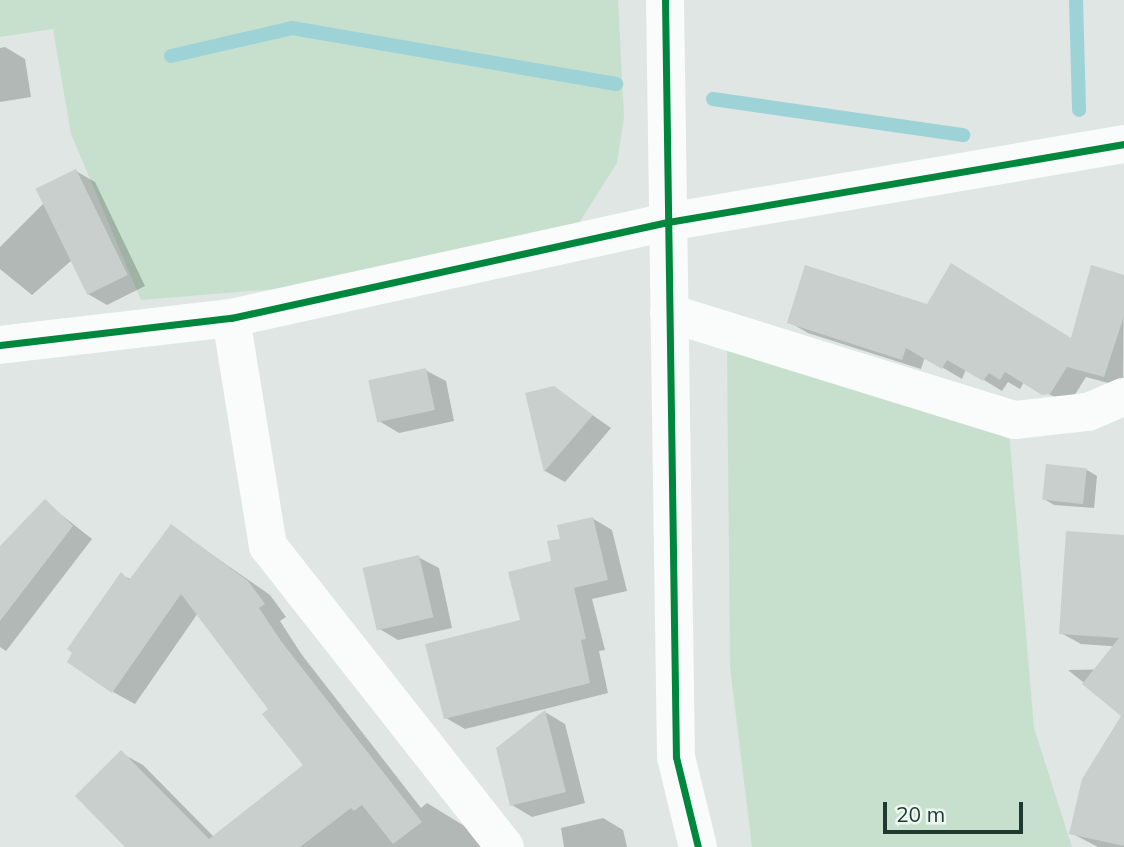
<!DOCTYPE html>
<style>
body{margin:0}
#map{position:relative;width:1124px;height:847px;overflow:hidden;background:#dfe6e3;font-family:Mulish,sans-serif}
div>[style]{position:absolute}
.green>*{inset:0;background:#c7e0ce}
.shadow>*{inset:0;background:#0003}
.stream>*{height:14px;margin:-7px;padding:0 7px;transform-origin:7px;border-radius:7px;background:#9dd3d7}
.building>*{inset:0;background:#c8cfcc;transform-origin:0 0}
.minor>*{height:38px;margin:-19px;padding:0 19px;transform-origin:19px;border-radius:19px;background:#fafbfb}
.cycleway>*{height:7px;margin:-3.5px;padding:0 3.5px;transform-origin:3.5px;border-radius:3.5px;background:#00873e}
span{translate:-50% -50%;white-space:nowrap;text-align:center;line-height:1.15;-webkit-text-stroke:7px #edf6f1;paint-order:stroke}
.scale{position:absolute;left:883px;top:802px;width:140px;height:32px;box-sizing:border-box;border:4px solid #1e3930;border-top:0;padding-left:9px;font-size:21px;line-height:24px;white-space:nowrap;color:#1e3930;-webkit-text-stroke:5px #edf6f1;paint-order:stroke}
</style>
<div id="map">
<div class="green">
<i style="clip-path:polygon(0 0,618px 0,624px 117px,617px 163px,579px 223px,288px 288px,141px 300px,71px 134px,53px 29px,0 37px)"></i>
<i style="clip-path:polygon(727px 348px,1009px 431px,1034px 728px,1072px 847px,752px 847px,730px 667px)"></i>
</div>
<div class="shadow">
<i style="clip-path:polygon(5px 47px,25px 59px,31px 97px,0 102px,0 48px)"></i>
<i style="clip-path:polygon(76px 171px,95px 182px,145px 286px,107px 305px,88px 294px,72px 260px,32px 295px,0 269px,0 247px)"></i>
<i style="clip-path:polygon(1124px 277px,1123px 387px,1086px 377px,1069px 404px,1024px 382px,1020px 389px,1008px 382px,1002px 391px,966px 369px,962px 379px,925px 357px,921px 369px,808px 333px,789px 322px,928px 306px,1078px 344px)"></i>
<i style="clip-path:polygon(425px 370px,446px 381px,454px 421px,399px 433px,379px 421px)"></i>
<i style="clip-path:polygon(554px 388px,611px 428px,565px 482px,545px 471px,527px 395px)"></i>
<i style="clip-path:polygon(1047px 466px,1087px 470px,1097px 476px,1094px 508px,1054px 505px,1044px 499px)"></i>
<i style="clip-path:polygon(45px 502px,92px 539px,6px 651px,0 647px,0 549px)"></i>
<i style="clip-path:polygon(592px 518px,612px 530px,627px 591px,592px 599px,605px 650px,599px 651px,608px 693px,465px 729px,446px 718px,523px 621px,562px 540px)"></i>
<i style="clip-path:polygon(171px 526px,270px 595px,286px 617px,280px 621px,302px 655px,421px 808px,427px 803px,466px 827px,482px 847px,128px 847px,121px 753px,143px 765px,214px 837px,305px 765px,270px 710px,198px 613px,135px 704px,113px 692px,122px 575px,132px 580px)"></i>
<i style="clip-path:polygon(1124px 537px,1124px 647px,1081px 644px,1061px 633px)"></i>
<i style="clip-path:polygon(418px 557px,439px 568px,452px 628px,398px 640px,378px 628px)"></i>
<i style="clip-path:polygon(1124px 669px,1124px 847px,1098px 847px,1071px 833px,1124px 715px,1068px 670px)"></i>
<i style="clip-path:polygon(545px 712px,565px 724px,585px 803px,532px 817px,512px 805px)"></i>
<i style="clip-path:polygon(603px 818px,623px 830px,627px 847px,564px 847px,561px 828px)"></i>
</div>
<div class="stream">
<i style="left:1076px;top:0;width:110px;rotate:88.4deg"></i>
<i style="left:171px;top:56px;width:124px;rotate:-13deg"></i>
<i style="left:292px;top:28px;width:329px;rotate:9.8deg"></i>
<i style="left:713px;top:99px;width:253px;rotate:8.2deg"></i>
</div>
<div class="building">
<i style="left:76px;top:169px;width:118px;height:45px;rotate:64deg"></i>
<i style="clip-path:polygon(951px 263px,1071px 338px,1091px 265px,1124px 275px,1124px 316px,1104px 377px,1067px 367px,1050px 394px,1042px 395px,1005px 372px,1000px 380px,989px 373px,983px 381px,947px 360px,942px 369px,906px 348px,902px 360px,787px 323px,805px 265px,927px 304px)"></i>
<i style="left:426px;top:368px;width:43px;height:59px;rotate:78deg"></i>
<i style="clip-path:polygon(554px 386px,593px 415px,544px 472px,525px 393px)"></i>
<i style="left:1046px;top:464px;width:41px;height:36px;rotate:6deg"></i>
<i style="clip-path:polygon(45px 499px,73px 526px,0 621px,0 546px)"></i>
<i style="clip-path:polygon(593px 517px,608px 580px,574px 588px,586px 639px,581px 640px,590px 683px,444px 719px,425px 644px,520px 620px,508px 572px,551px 561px,547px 541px,560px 539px,557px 525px)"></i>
<i style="clip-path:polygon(171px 524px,248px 581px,265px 604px,259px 608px,281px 641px,422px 822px,393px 844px,362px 805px,354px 811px,351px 808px,300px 847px,125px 847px,75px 796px,121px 750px,209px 839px,303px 765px,262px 714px,268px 709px,181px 594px,112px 693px,67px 662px,72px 653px,67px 649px,121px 572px,129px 580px)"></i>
<i style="clip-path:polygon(1066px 531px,1124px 535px,1124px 846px,1069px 834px,1082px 779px,1121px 716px,1082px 684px,1119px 638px,1059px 634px)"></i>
<i style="left:419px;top:555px;width:64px;height:58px;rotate:77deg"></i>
<i style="clip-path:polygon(545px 710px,566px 792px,510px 806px,496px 748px)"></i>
</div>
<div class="minor">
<i style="left:665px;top:0;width:757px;rotate:89.17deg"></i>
<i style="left:676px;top:757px;width:93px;rotate:76.3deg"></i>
<i style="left:669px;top:313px;width:362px;rotate:17.2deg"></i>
<i style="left:1015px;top:420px;width:73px;rotate:-6.3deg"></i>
<i style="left:1088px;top:412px;width:39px;rotate:-23deg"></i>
<i style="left:231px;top:318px;width:231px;rotate:80.8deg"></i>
<i style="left:268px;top:546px;width:383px;rotate:51.8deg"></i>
<i style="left:0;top:345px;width:233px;rotate:-6.7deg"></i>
<i style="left:231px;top:318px;width:447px;rotate:-12.4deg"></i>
<i style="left:668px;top:222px;width:463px;rotate:-9.7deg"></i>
</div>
<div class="cycleway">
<i style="left:665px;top:0;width:757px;rotate:89.17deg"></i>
<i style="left:676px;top:757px;width:93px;rotate:76.3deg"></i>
<i style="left:0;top:345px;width:233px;rotate:-6.7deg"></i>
<i style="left:231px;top:318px;width:447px;rotate:-12.4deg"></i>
<i style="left:668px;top:222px;width:463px;rotate:-9.7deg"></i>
</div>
<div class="scale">20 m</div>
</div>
